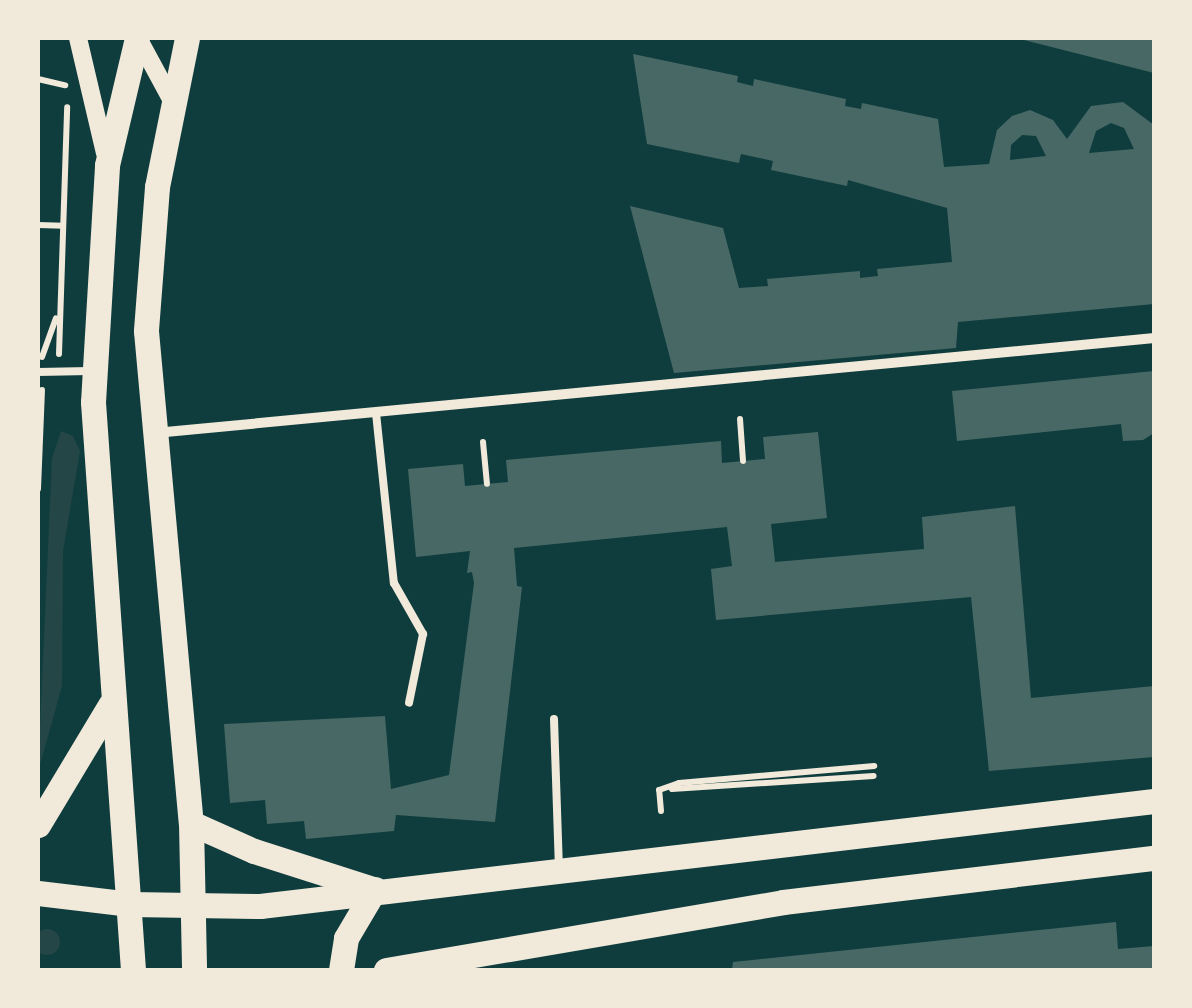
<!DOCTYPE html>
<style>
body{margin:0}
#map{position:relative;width:1192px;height:1008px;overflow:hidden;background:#0f3d3e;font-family:"Open Sans",sans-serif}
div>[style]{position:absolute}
.green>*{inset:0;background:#244646}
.round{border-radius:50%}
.building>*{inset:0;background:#486865}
.path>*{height:6px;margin:-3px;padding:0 3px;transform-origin:3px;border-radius:3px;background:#f1e9da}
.service>*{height:8px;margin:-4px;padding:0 4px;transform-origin:4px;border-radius:4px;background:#f1e9da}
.minor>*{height:10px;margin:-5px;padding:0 5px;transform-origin:5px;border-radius:5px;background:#f1e9da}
.tertiary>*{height:18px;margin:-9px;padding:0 9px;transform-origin:9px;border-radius:9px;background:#f1e9da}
.primary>*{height:25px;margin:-12.5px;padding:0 12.5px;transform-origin:12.5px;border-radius:12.5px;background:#f1e9da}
span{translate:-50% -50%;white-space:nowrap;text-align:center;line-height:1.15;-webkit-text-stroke:8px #f1e9da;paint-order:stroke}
.frame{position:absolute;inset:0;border:40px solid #f1e9da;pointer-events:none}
</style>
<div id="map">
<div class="green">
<i style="clip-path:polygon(61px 431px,73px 436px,80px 451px,63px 551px,62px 686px,38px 772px,52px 458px)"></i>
<i class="round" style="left:34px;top:929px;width:26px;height:26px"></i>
</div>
<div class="building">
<i style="clip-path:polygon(1020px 38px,1154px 38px,1154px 73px,1020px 39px)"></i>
<i style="clip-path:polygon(evenodd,633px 54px,738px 76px,737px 82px,753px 86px,754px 79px,846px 99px,845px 106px,861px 109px,862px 103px,938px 119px,944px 167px,989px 164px,997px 130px,1012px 116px,1030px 110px,1053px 120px,1067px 139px,1091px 106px,1123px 102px,1154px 125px,1154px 304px,958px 322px,956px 348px,674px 373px,630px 206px,723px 228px,739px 288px,768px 286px,767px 279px,860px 271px,860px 278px,878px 276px,877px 269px,952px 262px,947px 208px,848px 180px,847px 186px,771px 170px,773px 161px,741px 154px,739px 163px,647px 144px,633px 54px,1111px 123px,1124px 128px,1134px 149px,1089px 153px,1096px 131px,1111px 123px,633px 54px,1022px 135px,1036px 136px,1046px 156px,1010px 160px,1011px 145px,1022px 135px)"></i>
<i style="clip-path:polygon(1154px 371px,1154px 433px,1143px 440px,1123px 441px,1121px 424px,957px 441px,952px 391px)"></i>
<i style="clip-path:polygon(818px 432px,827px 518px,771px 524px,775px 562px,924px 549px,922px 517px,1015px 506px,1031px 698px,1154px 686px,1154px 757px,989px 771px,971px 597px,716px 620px,711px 569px,732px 566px,727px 527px,514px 548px,517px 586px,522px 587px,495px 822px,396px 815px,394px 831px,306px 839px,304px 821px,267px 824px,265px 800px,230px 803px,224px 724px,385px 716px,391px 789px,449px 775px,474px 583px,472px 572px,467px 573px,470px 551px,416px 557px,408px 469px,463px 464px,465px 486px,508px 482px,506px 460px,721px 441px,722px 463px,765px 459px,763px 437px)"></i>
<i style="clip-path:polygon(1116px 922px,1118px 949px,1154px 946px,1154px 970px,732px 970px,733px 962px)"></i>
</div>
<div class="path">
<i style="left:38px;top:79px;width:28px;rotate:13deg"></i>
<i style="left:38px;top:225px;width:25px;rotate:2deg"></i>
<i style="left:59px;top:354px;width:247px;rotate:-88.1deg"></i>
<i style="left:42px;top:357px;width:41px;rotate:-70.3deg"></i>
<i style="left:740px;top:419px;width:42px;rotate:85.9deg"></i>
<i style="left:483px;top:442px;width:42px;rotate:84.6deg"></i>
<i style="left:38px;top:489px;width:99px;rotate:-87.7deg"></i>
<i style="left:672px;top:789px;width:202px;rotate:-3.7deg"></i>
<i style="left:661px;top:811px;width:21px;rotate:-95deg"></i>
<i style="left:659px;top:790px;width:21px;rotate:-19deg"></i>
<i style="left:679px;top:783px;width:196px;rotate:-5deg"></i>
</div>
<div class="service">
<i style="left:38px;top:372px;width:51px;rotate:-1.1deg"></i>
<i style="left:376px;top:413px;width:171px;rotate:84deg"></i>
<i style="left:394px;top:583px;width:59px;rotate:60.4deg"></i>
<i style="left:423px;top:634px;width:70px;rotate:101.5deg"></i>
<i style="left:554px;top:719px;width:149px;rotate:88.1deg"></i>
</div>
<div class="minor">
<i style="left:155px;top:433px;width:1004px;rotate:-5.43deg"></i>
</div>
<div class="tertiary">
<i style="left:78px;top:38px;width:118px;rotate:76.8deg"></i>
<i style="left:138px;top:38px;width:72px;rotate:61.6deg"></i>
</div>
<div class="primary">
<i style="left:187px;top:38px;width:152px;rotate:101.4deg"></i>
<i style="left:157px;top:187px;width:144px;rotate:94.4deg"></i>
<i style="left:146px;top:331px;width:494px;rotate:84.8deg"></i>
<i style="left:191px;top:823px;width:147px;rotate:88.8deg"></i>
<i style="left:191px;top:823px;width:69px;rotate:24deg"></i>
<i style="left:254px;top:851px;width:122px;rotate:17.7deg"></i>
<i style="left:38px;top:825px;width:140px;rotate:-59deg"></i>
<i style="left:38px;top:893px;width:93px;rotate:6.8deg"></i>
<i style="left:130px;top:904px;width:130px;rotate:0.9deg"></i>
<i style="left:260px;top:906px;width:900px;rotate:-6.7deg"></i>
<i style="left:133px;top:970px;width:569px;rotate:-94.03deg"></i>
<i style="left:93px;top:402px;width:237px;rotate:-86.6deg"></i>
<i style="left:107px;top:165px;width:130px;rotate:-76.7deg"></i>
<i style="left:341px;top:970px;width:32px;rotate:-81deg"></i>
<i style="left:346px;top:938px;width:57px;rotate:-59.4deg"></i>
<i style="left:386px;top:970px;width:403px;rotate:-9.7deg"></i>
<i style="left:783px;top:902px;width:374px;rotate:-6.8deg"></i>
</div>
<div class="frame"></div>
</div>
